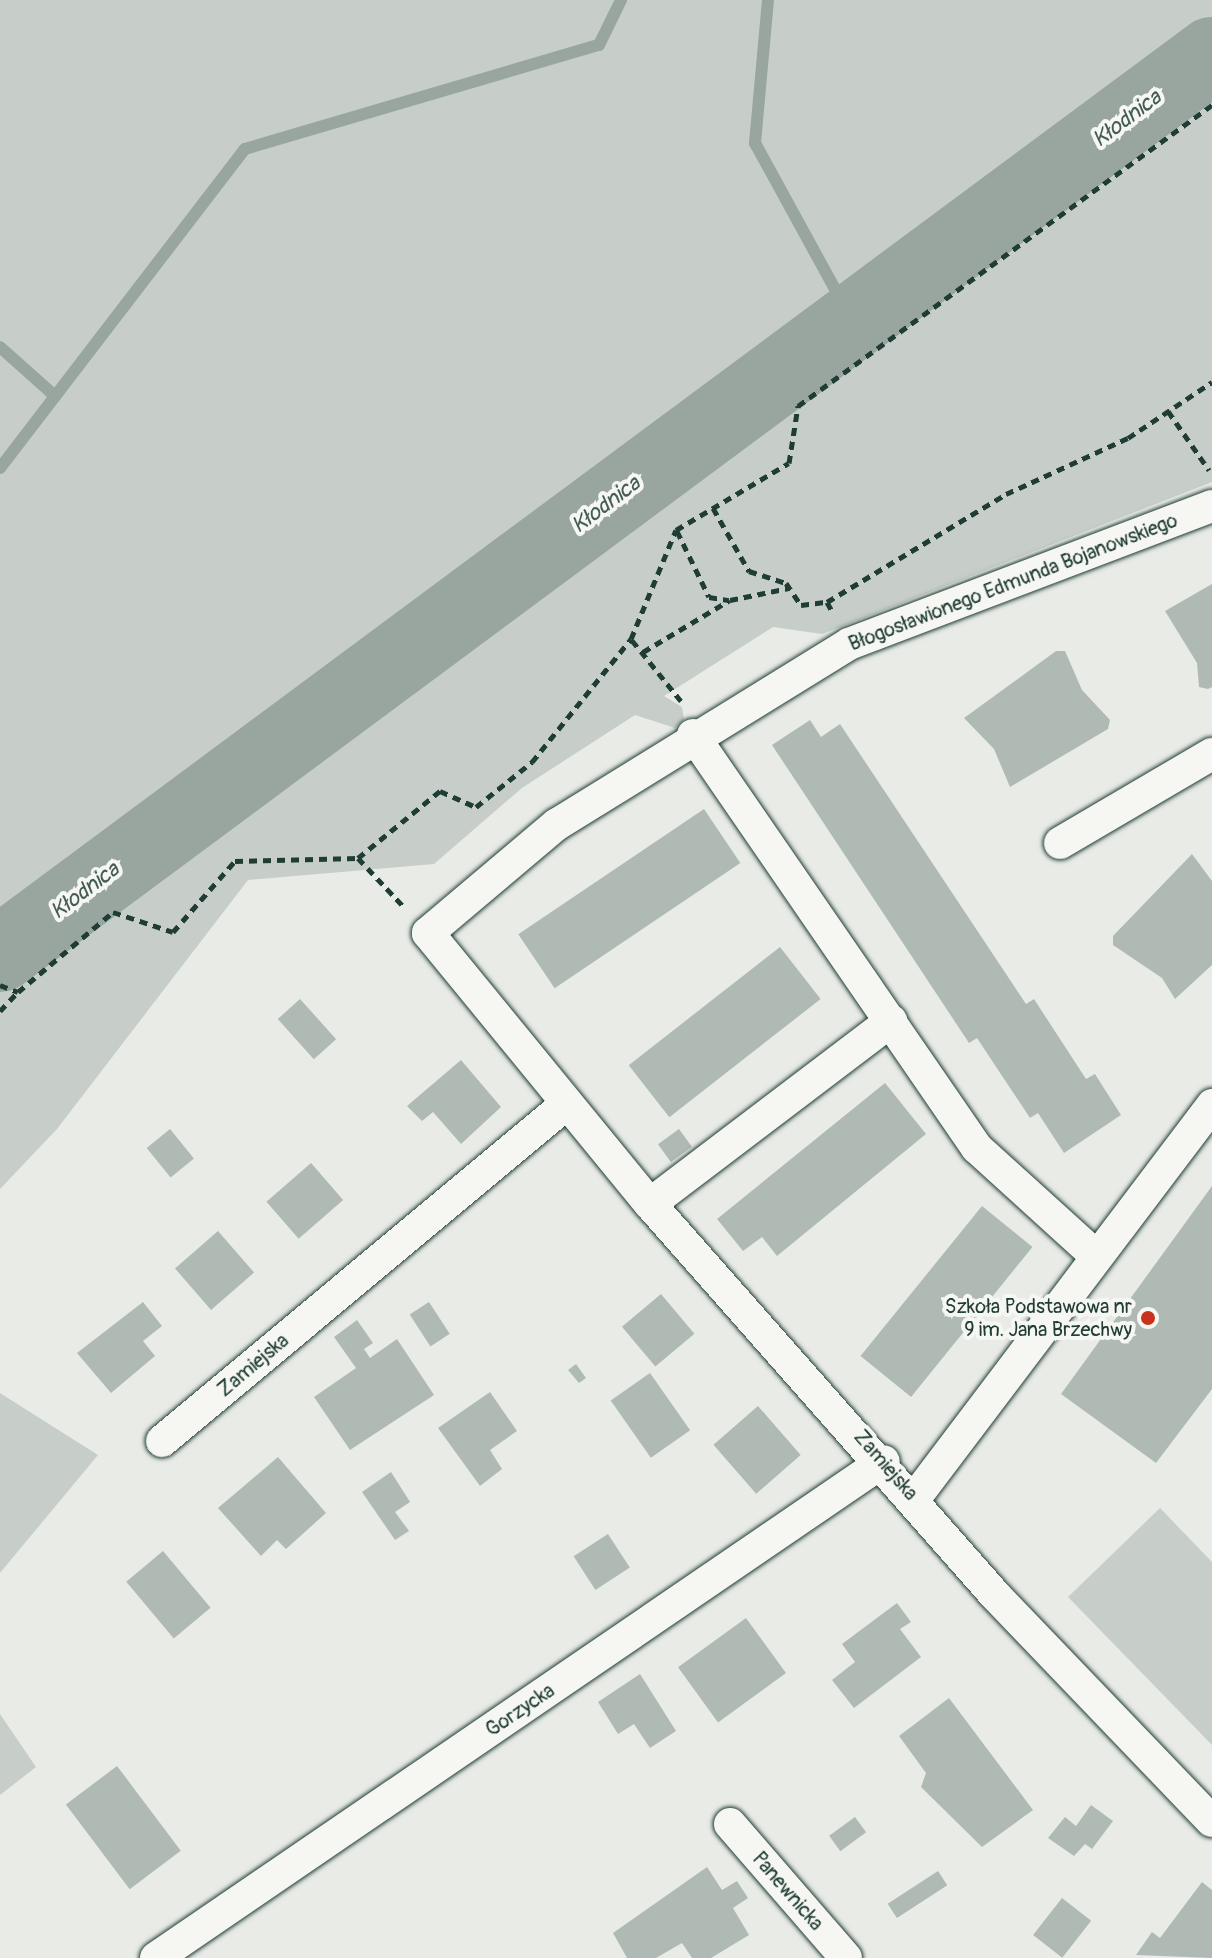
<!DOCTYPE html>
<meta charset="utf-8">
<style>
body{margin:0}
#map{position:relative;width:1212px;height:1958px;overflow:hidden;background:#e9ebe7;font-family:Pangolin,sans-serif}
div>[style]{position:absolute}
.green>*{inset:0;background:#c7cec9}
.stream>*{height:12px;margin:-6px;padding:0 6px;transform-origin:6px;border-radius:6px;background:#99a6a0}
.river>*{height:76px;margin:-38px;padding:0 38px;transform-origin:38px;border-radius:38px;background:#99a6a0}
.building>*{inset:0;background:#b0bab5;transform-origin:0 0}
.path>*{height:5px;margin-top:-2.5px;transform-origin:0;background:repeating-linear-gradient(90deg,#1f3d34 0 8px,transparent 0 14px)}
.roads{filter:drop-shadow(0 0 2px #1f3d34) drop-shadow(0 0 2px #1f3d34)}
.street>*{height:32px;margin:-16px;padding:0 16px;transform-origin:16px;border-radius:16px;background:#f6f6f2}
.dots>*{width:22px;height:22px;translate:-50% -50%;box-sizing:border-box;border:4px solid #f6f6f2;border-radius:50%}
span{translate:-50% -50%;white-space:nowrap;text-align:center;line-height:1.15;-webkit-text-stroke:8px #f6f6f2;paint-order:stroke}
.street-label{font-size:20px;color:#1f3d34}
.poi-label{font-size:20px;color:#1f3d34}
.right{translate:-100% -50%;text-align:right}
.water-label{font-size:22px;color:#445c54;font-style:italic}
</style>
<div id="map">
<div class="green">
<i style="clip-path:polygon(0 0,1212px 0,1212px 37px,0 939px)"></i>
<i style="clip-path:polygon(1212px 63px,1212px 482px,822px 634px,773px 627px,664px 696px,682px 707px,684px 719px,675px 728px,635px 715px,522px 788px,434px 864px,248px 880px,57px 1129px,0 1189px,0 963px)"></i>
<i style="clip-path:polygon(0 1393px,98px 1455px,0 1573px)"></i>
<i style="clip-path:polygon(1160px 1508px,1212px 1562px,1212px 1745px,1068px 1597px)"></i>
<i style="clip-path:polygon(0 1714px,36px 1767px,0 1795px)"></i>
</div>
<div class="stream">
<i style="left:768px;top:0;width:144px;rotate:95.2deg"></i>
<i style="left:755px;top:143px;width:200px;rotate:61.3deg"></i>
<i style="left:0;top:347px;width:74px;rotate:41.7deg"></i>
<i style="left:0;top:468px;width:402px;rotate:-52.5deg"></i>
<i style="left:245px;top:149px;width:369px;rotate:-16.4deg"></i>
<i style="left:599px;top:45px;width:50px;rotate:-63.9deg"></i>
<i style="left:558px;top:536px;width:20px;rotate:57deg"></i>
</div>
<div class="river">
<i style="left:0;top:954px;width:1509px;rotate:-36.57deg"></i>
</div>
<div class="building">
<i style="clip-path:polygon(1212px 584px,1212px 687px,1208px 689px,1199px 687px,1197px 663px,1165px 611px)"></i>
<i style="clip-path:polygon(1056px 651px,1065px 651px,1082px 690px,1110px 720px,1108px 729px,1010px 787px,994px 749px,964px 718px)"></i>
<i style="clip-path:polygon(810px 720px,821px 737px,840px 724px,1026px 1004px,1034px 999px,1086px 1079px,1095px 1074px,1121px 1115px,1064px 1153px,1038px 1113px,1030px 1118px,977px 1038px,969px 1043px,772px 745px)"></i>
<i style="left:704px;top:809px;width:65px;height:224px;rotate:56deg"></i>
<i style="clip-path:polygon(1192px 854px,1212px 881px,1212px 965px,1175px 999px,1162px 978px,1113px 945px,1113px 936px)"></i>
<i style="left:780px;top:947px;width:66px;height:192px;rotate:52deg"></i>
<i style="left:300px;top:999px;width:54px;height:30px;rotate:48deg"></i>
<i style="clip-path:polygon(461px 1060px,501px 1107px,461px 1144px,433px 1112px,422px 1121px,407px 1106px)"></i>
<i style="clip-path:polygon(885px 1083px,926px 1134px,777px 1256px,762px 1237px,743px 1251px,717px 1219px)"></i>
<i style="left:170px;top:1129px;width:38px;height:30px;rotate:51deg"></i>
<i style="left:679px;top:1129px;width:22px;height:26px;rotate:54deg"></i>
<i style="left:311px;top:1163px;width:49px;height:59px;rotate:49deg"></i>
<i style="clip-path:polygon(1212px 1186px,1212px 1389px,1156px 1463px,1061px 1394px)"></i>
<i style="left:982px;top:1206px;width:65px;height:193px;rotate:39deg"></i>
<i style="left:218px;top:1231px;width:55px;height:57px;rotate:49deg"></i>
<i style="left:661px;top:1294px;width:52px;height:51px;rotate:50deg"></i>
<i style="clip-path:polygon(143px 1302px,162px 1326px,143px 1341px,155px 1356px,111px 1393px,77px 1353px)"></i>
<i style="left:429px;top:1302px;width:38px;height:23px;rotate:57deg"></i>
<i style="clip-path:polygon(357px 1320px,373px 1343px,364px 1349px,370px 1358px,397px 1339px,434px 1395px,350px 1450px,314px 1397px,356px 1368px,334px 1337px)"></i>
<i style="clip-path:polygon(576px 1364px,586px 1378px,579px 1383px,568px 1370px)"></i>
<i style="left:650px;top:1373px;width:70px;height:48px;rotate:55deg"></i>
<i style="clip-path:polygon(490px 1392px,517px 1431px,490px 1450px,502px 1469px,480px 1486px,438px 1428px)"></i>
<i style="left:758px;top:1406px;width:65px;height:59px;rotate:49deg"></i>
<i style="clip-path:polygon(278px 1457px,326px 1513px,286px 1549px,277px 1540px,261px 1556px,218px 1508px)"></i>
<i style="clip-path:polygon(391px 1472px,410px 1502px,395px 1512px,409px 1531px,395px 1540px,362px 1492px)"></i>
<i style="left:608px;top:1534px;width:40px;height:41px;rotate:57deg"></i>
<i style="left:163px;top:1551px;width:74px;height:48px;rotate:50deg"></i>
<i style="clip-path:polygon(897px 1603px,911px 1622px,900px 1629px,921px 1657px,854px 1708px,832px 1680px,855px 1662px,842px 1644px)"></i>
<i style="left:746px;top:1618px;width:68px;height:84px;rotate:54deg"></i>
<i style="clip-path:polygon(640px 1674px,676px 1731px,650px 1748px,634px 1724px,618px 1734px,598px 1702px)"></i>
<i style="clip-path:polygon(949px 1698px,1033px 1810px,982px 1847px,921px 1787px,926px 1773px,899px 1736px)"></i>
<i style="left:117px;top:1766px;width:106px;height:64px;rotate:53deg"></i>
<i style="clip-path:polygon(1091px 1805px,1113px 1821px,1092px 1849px,1085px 1844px,1074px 1856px,1048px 1838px,1065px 1817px,1076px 1826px)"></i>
<i style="left:855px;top:1817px;width:19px;height:32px;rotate:54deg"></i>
<i style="clip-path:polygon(707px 1867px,722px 1890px,737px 1881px,748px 1898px,733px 1908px,749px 1935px,711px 1958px,692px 1958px,682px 1943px,656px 1958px,627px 1958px,613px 1933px)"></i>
<i style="left:938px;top:1871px;width:17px;height:60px;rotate:57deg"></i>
<i style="clip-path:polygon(1202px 1882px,1212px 1890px,1212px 1958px,1136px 1955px,1152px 1932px,1160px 1938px)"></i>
<i style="left:1062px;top:1898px;width:37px;height:47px;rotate:38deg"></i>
</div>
<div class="path">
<i style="left:1168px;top:411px;width:72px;rotate:55.2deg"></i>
<i style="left:713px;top:508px;width:73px;rotate:60.3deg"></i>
<i style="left:749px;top:571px;width:39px;rotate:18deg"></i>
<i style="left:786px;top:583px;width:27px;rotate:56deg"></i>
<i style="left:801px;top:605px;width:26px;rotate:-7deg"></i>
<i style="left:827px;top:602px;width:10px;rotate:61deg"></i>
<i style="left:677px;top:531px;width:73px;rotate:64.1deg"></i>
<i style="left:709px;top:597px;width:20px;rotate:9deg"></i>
<i style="left:827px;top:602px;width:209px;rotate:-31.1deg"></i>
<i style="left:1006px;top:494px;width:134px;rotate:-24.7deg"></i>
<i style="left:1128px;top:438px;width:101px;rotate:-33.7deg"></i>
<i style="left:643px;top:652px;width:101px;rotate:-30.9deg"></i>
<i style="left:730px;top:600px;width:60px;rotate:-11.5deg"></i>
<i style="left:681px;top:701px;width:80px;rotate:-128.9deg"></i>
<i style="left:631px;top:639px;width:118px;rotate:-67.6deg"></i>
<i style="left:676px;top:530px;width:131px;rotate:-30.7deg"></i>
<i style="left:789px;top:463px;width:58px;rotate:-81deg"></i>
<i style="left:798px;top:406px;width:512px;rotate:-36.02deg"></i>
<i style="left:358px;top:858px;width:66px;rotate:46.8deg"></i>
<i style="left:0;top:985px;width:19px;rotate:21deg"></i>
<i style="left:18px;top:992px;width:124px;rotate:-40.1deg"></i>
<i style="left:113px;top:912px;width:63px;rotate:18.4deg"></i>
<i style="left:173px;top:932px;width:94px;rotate:-48.9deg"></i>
<i style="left:235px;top:861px;width:123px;rotate:-1.4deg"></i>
<i style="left:358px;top:858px;width:106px;rotate:-39.3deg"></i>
<i style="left:440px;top:791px;width:39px;rotate:24deg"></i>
<i style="left:476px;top:807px;width:72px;rotate:-38.8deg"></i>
<i style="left:532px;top:762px;width:158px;rotate:-51.2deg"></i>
<i style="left:0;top:1011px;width:26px;rotate:-47deg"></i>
</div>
<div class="roads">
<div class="street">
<i style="left:1212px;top:506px;width:388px;rotate:159.2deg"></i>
<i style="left:849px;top:644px;width:343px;rotate:148.3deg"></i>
<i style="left:557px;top:824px;width:169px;rotate:139.8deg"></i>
<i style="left:428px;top:933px;width:350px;rotate:50.7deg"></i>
<i style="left:650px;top:1204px;width:521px;rotate:48.58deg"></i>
<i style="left:995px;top:1595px;width:313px;rotate:46.2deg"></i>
<i style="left:693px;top:735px;width:501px;rotate:55.49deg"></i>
<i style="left:977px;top:1148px;width:159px;rotate:42.2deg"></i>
<i style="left:1060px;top:843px;width:176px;rotate:-30.4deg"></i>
<i style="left:650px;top:1204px;width:303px;rotate:-37.2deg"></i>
<i style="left:162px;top:1441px;width:525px;rotate:-39.82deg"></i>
<i style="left:915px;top:1498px;width:493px;rotate:-52.9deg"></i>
<i style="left:730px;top:1824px;width:177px;rotate:49.1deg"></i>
<i style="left:156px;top:1958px;width:881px;rotate:-34.32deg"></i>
</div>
</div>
<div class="dots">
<i style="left:1148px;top:1318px;background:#c8321e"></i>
</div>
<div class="street-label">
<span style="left:1013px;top:582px;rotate:-21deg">Błogosławionego Edmunda Bojanowskiego</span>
<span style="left:253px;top:1365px;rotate:-40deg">Zamiejska</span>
<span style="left:886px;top:1465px;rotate:49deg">Zamiejska</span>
<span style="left:520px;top:1710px;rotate:-34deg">Gorzycka</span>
<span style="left:788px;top:1891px;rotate:49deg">Panewnicka</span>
</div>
<div class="poi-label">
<span class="right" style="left:1132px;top:1318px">Szkoła Podstawowa nr<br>9 im. Jana Brzechwy</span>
</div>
<div class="water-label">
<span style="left:1127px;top:119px;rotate:-37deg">Kłodnica</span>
<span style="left:606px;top:505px;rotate:-37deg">Kłodnica</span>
<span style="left:85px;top:891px;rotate:-37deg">Kłodnica</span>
</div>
</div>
